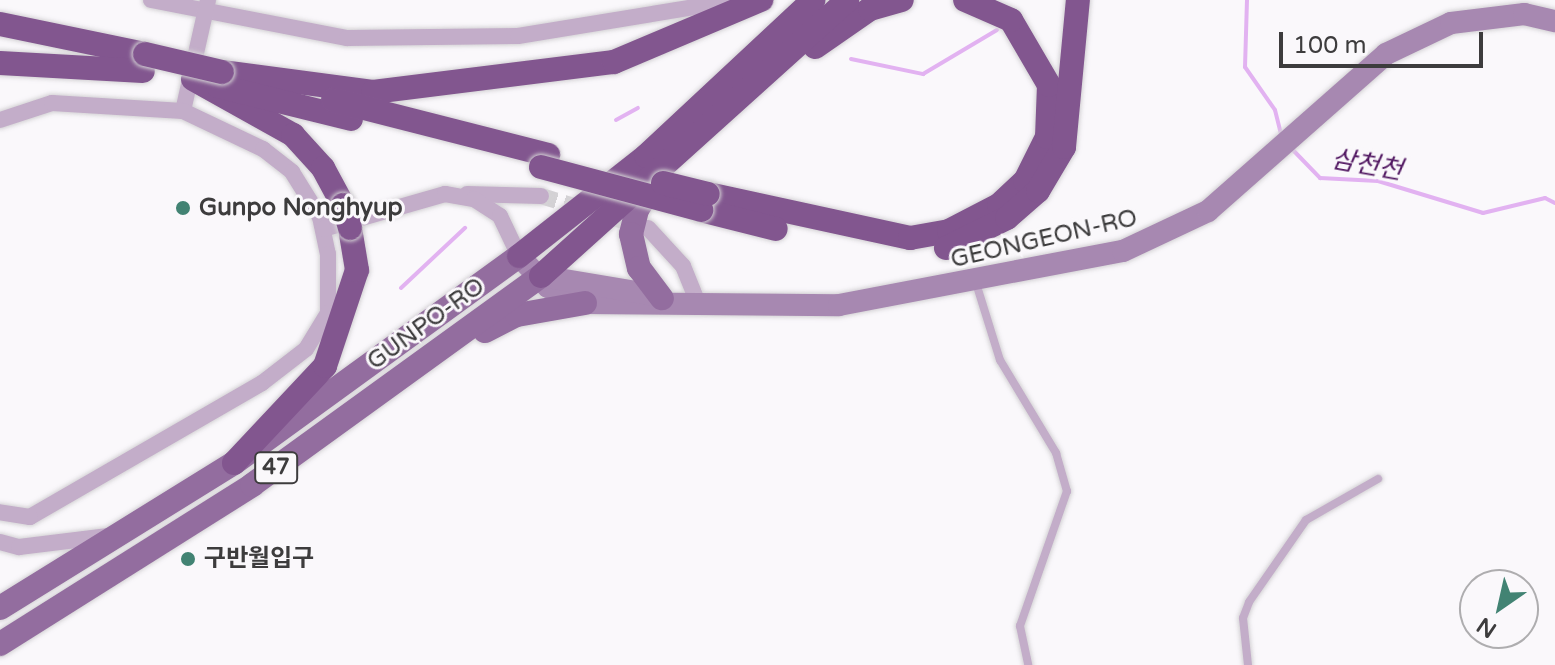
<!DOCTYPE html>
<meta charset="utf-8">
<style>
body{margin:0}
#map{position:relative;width:1555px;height:665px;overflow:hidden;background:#faf8fb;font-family:"Varela Round","Noto Sans KR",sans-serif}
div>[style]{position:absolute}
.stream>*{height:4px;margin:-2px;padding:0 2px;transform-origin:2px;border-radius:2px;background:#e2b2f1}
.street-tunnel>*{height:16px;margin-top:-8px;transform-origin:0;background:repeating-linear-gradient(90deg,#d4d2d5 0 16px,transparent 0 24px)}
.roads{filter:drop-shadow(0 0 2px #d4d2d5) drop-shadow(0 0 2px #d4d2d5)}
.lane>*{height:8px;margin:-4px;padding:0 4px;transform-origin:4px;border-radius:4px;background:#c3adc9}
.street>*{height:16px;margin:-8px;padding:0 8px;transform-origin:8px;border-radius:8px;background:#c3adc9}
.secondary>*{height:22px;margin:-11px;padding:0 11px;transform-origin:11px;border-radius:11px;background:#a788b1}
.primary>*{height:24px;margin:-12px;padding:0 12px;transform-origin:12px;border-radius:12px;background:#936d9f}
.highway>*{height:24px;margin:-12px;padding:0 12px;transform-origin:12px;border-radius:12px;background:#82568f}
.bridges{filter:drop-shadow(0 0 2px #d4d2d5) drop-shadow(0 0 2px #d4d2d5)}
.highway-bridge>*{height:24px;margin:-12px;padding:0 12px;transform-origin:12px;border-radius:12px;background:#82568f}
.dots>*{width:22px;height:22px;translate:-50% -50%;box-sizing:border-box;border:4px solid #faf8fb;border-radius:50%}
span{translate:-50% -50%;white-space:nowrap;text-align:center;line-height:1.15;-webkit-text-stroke:6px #faf8fb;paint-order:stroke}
.shield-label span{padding:2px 6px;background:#faf8fb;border:2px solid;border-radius:6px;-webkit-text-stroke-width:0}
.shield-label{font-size:22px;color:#3d3c3d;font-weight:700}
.poi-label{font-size:24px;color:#3d3c3d;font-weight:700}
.left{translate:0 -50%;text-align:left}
.street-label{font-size:24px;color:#3d3c3d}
.water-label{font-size:26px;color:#511761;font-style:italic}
.north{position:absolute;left:1459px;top:569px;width:80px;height:80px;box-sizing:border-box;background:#faf8fb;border:2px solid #aeadaf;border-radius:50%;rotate:214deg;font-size:22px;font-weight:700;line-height:32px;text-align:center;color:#3d3c3d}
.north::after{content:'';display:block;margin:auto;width:28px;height:36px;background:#428373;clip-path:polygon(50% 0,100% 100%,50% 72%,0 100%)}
.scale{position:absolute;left:1279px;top:32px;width:204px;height:36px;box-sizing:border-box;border:4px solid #3d3c3d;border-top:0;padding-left:10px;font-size:24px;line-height:28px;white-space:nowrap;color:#3d3c3d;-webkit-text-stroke:6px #faf8fb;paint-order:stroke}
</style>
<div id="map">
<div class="stream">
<i style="left:1247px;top:0;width:67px;rotate:91.7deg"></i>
<i style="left:1245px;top:67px;width:52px;rotate:55.1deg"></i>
<i style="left:1275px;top:110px;width:25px;rotate:76deg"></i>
<i style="left:851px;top:59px;width:74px;rotate:11.8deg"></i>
<i style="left:923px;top:74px;width:86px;rotate:-30.7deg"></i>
<i style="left:616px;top:120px;width:25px;rotate:-29deg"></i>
<i style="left:1291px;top:148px;width:42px;rotate:46deg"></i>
<i style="left:1320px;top:178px;width:58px;rotate:3deg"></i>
<i style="left:1378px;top:181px;width:110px;rotate:16.9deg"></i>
<i style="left:1483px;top:213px;width:64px;rotate:-13.6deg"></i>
<i style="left:1545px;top:198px;width:11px;rotate:27deg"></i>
<i style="left:401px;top:288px;width:88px;rotate:-43.2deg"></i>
</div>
<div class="street-tunnel">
<i style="left:541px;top:196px;width:107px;rotate:16.9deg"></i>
</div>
<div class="roads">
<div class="lane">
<i style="left:976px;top:283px;width:81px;rotate:72.7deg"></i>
<i style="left:1000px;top:360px;width:109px;rotate:58.9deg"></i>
<i style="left:1056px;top:453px;width:40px;rotate:74deg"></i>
<i style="left:1067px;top:491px;width:143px;rotate:109.2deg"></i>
<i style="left:1020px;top:626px;width:40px;rotate:78deg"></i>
<i style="left:1248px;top:665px;width:47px;rotate:-96.1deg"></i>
<i style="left:1243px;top:618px;width:17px;rotate:-69deg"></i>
<i style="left:1249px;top:602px;width:100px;rotate:-55.2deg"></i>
<i style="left:1306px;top:520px;width:83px;rotate:-29.7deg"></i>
</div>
<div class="street">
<i style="left:151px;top:0;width:200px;rotate:11deg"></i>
<i style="left:347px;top:38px;width:171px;rotate:-0.7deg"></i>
<i style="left:518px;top:36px;width:223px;rotate:-9.3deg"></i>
<i style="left:183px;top:111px;width:114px;rotate:-77.3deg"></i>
<i style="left:0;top:120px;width:55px;rotate:-18.1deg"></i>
<i style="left:52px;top:103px;width:131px;rotate:3.5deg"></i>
<i style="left:183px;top:111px;width:89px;rotate:25.4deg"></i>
<i style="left:263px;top:149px;width:37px;rotate:38deg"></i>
<i style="left:292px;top:172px;width:53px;rotate:58.1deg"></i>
<i style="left:320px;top:217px;width:38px;rotate:78deg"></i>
<i style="left:328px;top:254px;width:59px;rotate:90deg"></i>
<i style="left:328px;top:313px;width:42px;rotate:121.4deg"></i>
<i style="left:306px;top:349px;width:56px;rotate:142.3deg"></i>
<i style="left:262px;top:383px;width:268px;rotate:150deg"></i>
<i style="left:30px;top:517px;width:30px;rotate:-171deg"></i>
<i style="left:467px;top:194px;width:74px;rotate:1.5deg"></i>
<i style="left:648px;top:228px;width:52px;rotate:47.4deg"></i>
<i style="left:683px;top:266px;width:37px;rotate:68deg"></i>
<i style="left:323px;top:229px;width:127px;rotate:-16deg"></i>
<i style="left:445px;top:194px;width:29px;rotate:10deg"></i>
<i style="left:474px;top:199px;width:31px;rotate:33deg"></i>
<i style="left:500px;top:216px;width:44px;rotate:64.6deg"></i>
<i style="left:0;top:542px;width:20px;rotate:15deg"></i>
<i style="left:19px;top:547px;width:90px;rotate:-7deg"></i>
</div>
<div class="secondary">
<i style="left:519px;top:256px;width:42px;rotate:46.9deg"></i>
<i style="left:548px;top:287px;width:40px;rotate:23.4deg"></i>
<i style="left:585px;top:303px;width:254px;rotate:0.5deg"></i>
<i style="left:839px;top:305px;width:289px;rotate:-10.8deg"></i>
<i style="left:1123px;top:251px;width:94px;rotate:-25.2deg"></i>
<i style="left:1208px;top:211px;width:237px;rotate:-41.4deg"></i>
<i style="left:1386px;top:54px;width:72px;rotate:-25.5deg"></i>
<i style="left:1451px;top:23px;width:74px;rotate:-7deg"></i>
<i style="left:1524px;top:14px;width:32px;rotate:13deg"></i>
<i style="left:541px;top:276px;width:115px;rotate:9.5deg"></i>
</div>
<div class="primary">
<i style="left:657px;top:180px;width:36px;rotate:124deg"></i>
<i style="left:637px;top:210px;width:25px;rotate:104deg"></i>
<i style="left:631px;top:234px;width:35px;rotate:77deg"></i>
<i style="left:639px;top:268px;width:38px;rotate:53deg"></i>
<i style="left:485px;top:331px;width:36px;rotate:-27deg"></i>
<i style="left:517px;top:315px;width:69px;rotate:-10deg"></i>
<i style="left:0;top:608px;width:275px;rotate:-31.8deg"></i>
<i style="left:234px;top:463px;width:352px;rotate:-36deg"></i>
<i style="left:0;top:644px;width:298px;rotate:-32.2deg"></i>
<i style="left:252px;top:485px;width:357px;rotate:-35.9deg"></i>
</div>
<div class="highway">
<i style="left:0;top:24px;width:148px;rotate:11.7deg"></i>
<i style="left:815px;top:47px;width:67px;rotate:-34.6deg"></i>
<i style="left:870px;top:9px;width:33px;rotate:-16deg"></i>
<i style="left:0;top:63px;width:143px;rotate:3.2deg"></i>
<i style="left:222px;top:72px;width:152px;rotate:7.5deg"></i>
<i style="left:373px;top:92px;width:243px;rotate:-7.1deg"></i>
<i style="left:614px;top:62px;width:160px;rotate:-22.9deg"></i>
<i style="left:193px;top:79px;width:115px;rotate:29.2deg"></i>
<i style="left:293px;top:135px;width:45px;rotate:47.7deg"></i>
<i style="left:323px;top:168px;width:42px;rotate:61.6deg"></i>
<i style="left:218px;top:86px;width:137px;rotate:13.9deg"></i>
<i style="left:333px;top:100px;width:222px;rotate:14.3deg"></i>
<i style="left:708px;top:194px;width:207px;rotate:12.3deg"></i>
<i style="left:910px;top:238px;width:40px;rotate:-10deg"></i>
<i style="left:949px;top:231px;width:56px;rotate:-27.5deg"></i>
<i style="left:999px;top:205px;width:35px;rotate:-43deg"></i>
<i style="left:1025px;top:181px;width:49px;rotate:-63.4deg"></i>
<i style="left:1047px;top:137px;width:52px;rotate:-87.8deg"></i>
<i style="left:1049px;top:85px;width:75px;rotate:-120.3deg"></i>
<i style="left:1011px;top:20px;width:50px;rotate:-156.5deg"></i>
<i style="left:701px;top:210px;width:77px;rotate:14.2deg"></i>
<i style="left:946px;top:248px;width:68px;rotate:-26.2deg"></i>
<i style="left:1007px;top:218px;width:41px;rotate:-41.1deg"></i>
<i style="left:1038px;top:191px;width:51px;rotate:-59.4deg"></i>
<i style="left:1064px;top:147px;width:148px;rotate:-84.6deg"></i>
<i style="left:519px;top:256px;width:162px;rotate:-38.2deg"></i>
<i style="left:646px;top:156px;width:229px;rotate:-43deg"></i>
<i style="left:541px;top:276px;width:412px;rotate:-42deg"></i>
<i style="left:234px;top:463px;width:133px;rotate:-46.8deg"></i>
<i style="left:325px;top:366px;width:101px;rotate:-71.6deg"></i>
<i style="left:357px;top:270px;width:43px;rotate:-99.5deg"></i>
</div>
</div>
<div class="bridges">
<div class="highway-bridge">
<i style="left:145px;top:54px;width:79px;rotate:13.2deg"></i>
<i style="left:541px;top:167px;width:166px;rotate:15deg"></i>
<i style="left:663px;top:183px;width:46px;rotate:13.7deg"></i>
<i style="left:343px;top:205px;width:24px;rotate:73deg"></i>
</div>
</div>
<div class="dots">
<i style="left:183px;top:208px;background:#428373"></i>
<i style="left:188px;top:559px;background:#428373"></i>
</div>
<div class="shield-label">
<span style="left:276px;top:468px">47</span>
</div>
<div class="poi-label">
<span class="left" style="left:199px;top:208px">Gunpo Nonghyup</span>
<span class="left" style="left:204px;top:559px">구반월입구</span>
</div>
<div class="street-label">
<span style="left:1044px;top:239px;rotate:-13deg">GEONGEON-RO</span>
<span style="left:426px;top:324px;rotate:-36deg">GUNPO-RO</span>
</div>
<div class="water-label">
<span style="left:1367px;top:165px;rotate:10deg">삼천천</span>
</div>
<div class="north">N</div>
<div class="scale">100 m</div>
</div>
